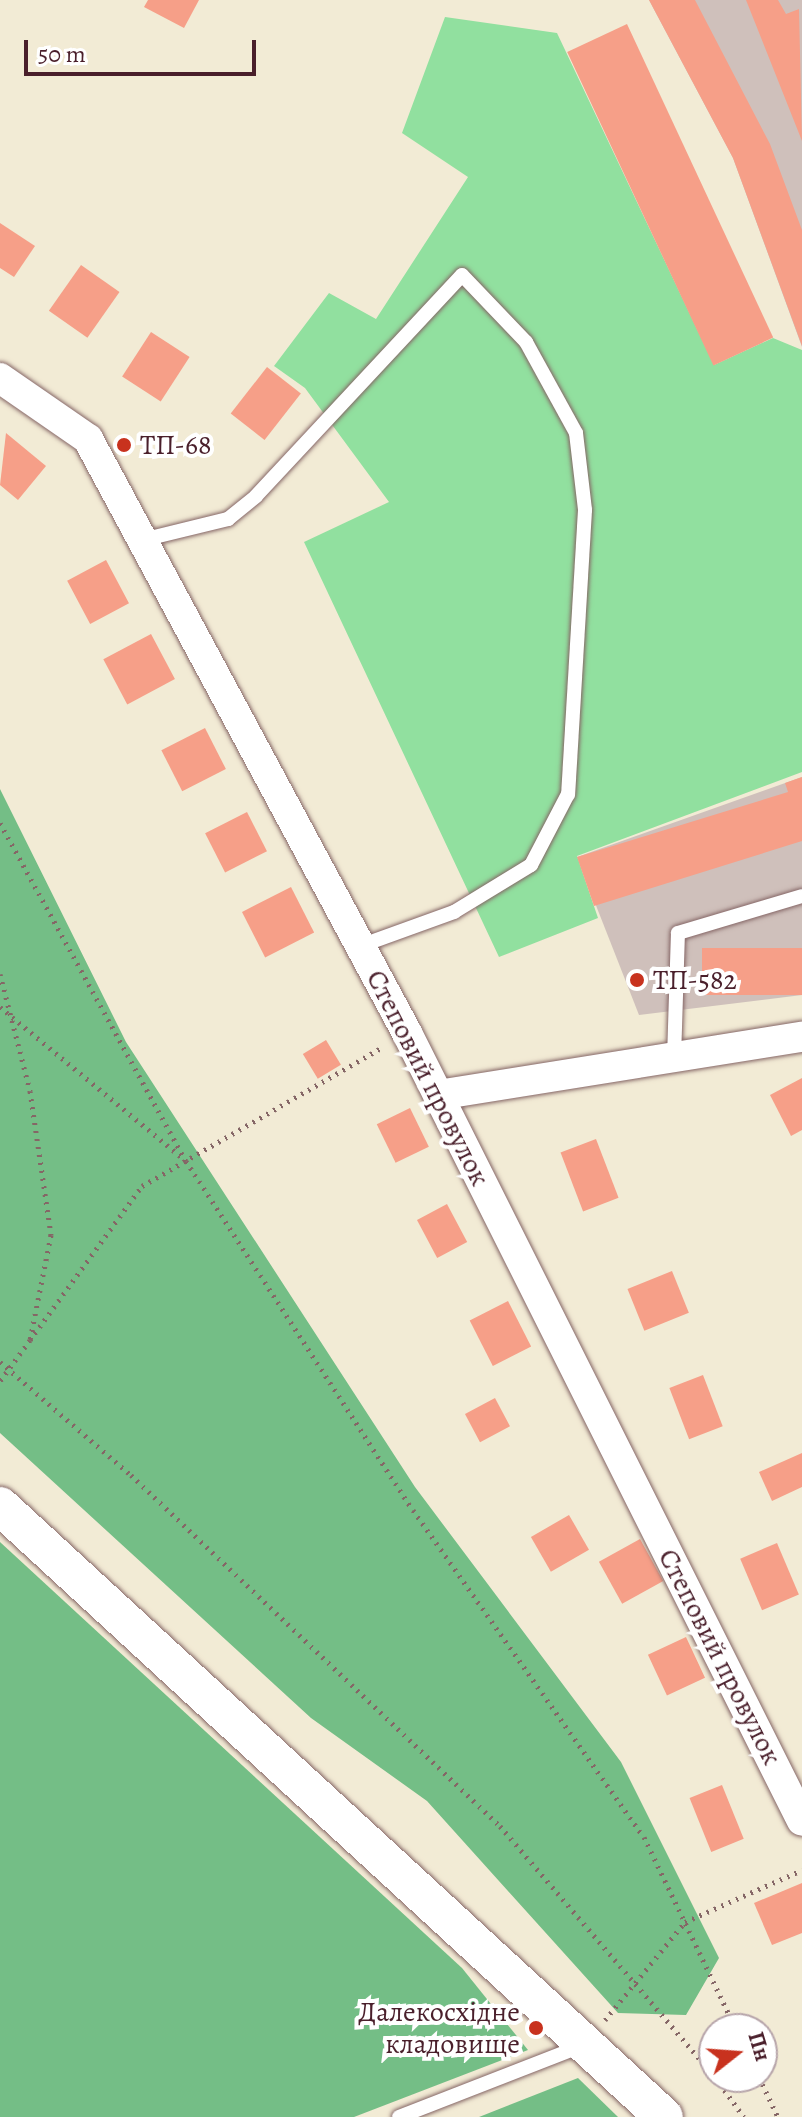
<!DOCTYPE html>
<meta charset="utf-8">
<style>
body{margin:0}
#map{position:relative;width:802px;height:2117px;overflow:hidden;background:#f2ebd5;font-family:Alegreya,serif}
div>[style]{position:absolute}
.industrial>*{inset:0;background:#cfc0bb}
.green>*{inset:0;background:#91e09f}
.forest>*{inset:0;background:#74be86}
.building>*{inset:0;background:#f69f88;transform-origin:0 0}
.path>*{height:5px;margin-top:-2.5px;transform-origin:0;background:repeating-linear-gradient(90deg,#856666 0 2px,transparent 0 8px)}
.roads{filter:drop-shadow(0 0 2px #856666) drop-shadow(0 0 2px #856666)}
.service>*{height:14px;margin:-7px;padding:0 7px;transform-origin:7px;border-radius:7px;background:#fff}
.minor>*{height:30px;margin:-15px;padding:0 15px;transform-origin:15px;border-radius:15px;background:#fff}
.tertiary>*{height:38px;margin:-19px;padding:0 19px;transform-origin:19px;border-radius:19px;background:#fff}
.dots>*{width:22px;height:22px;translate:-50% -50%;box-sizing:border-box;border:4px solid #fff;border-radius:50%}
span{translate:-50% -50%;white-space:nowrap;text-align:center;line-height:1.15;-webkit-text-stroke:8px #fff;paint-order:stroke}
.poi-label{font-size:28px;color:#4a1f2b}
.left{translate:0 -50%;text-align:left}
.right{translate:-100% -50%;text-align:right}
.street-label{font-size:28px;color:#4a1f2b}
.north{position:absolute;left:698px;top:2013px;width:80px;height:80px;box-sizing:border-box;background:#fff;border:2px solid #b7a5aa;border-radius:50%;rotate:73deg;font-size:22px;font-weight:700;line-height:32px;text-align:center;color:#4a1f2b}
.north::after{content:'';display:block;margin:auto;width:28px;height:36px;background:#c8321e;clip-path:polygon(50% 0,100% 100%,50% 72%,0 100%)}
.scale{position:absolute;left:24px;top:40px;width:232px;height:36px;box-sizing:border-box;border:4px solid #4a1f2b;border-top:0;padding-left:10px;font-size:24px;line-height:28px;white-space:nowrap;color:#4a1f2b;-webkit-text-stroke:6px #fff;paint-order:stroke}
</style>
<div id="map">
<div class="industrial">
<i style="clip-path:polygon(649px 0,802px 0,802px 347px,733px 158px)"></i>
<i style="clip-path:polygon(802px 777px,802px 995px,639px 1015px,577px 857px)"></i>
</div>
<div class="green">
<i style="clip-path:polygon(445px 17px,557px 33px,714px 365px,773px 338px,802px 350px,802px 772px,577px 856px,598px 918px,499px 957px,304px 542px,389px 502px,305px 388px,274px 366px,329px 293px,376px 319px,468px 177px,402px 133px)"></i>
</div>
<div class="forest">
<i style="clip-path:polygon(0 789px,126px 1042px,415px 1487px,621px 1762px,719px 1958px,686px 2015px,618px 2013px,427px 1801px,311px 1718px,0 1433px)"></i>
<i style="clip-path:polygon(0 1542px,462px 1968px,528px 2050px,354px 2117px,0 2117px)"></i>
<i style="clip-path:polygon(578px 2078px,618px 2117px,479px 2117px)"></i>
</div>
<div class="building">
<i style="clip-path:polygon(148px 0,199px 0,184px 28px,144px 7px)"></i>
<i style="clip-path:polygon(649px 0,695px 0,770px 144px,802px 230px,802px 346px,733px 158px)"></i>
<i style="clip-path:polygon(746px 0,778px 0,786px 14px,799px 9px,802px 141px)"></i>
<i style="left:627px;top:24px;width:346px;height:66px;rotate:65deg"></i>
<i style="clip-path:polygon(0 223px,35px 246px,14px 277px,0 268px)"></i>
<i style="left:81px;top:265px;width:47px;height:56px;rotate:35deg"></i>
<i style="left:151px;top:332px;width:46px;height:53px;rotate:33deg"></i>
<i style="left:267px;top:367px;width:43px;height:59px;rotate:38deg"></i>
<i style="clip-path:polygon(6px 433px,46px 466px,18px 500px,0 485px)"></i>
<i style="left:123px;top:437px;width:12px;height:13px;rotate:31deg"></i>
<i style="left:106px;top:560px;width:49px;height:44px;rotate:62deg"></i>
<i style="left:151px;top:634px;width:51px;height:54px;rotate:62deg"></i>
<i style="left:205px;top:728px;width:46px;height:49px;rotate:63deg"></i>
<i style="clip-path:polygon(802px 777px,802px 841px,594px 906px,577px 857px,788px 792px,785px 783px)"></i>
<i style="left:247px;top:812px;width:44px;height:47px;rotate:63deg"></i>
<i style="left:291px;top:887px;width:51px;height:55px;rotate:63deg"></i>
<i style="left:802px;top:948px;width:47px;height:100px;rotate:90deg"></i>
<i style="left:641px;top:972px;width:14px;height:13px;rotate:69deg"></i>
<i style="left:326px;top:1040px;width:29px;height:27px;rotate:59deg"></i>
<i style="clip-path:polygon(802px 1078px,802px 1130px,791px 1136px,770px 1095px)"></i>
<i style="left:410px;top:1108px;width:43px;height:37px;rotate:64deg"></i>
<i style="left:596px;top:1139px;width:63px;height:38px;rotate:69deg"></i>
<i style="left:447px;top:1204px;width:43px;height:34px;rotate:62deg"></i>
<i style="left:672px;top:1271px;width:45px;height:48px;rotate:68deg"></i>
<i style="left:508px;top:1301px;width:51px;height:43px;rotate:63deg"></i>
<i style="left:703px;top:1375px;width:55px;height:36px;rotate:69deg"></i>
<i style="left:495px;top:1398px;width:32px;height:34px;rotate:62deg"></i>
<i style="clip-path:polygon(802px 1453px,802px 1487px,772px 1501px,759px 1472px)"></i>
<i style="left:569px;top:1515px;width:40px;height:44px;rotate:60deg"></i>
<i style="left:640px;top:1539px;width:48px;height:47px;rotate:61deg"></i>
<i style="left:777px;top:1543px;width:56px;height:40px;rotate:67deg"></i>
<i style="left:686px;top:1637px;width:45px;height:42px;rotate:65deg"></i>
<i style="left:722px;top:1785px;width:58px;height:35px;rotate:68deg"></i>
<i style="clip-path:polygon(802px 1883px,802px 1933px,772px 1945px,754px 1903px)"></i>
</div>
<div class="path">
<i style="left:0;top:823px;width:386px;rotate:61.2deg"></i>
<i style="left:186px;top:1161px;width:416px;rotate:57deg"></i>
<i style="left:413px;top:1510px;width:400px;rotate:54.8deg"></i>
<i style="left:644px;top:1837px;width:213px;rotate:64.4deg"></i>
<i style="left:0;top:974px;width:121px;rotate:75.6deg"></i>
<i style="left:30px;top:1091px;width:146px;rotate:81.7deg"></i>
<i style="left:51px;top:1235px;width:107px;rotate:101.3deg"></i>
<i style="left:30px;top:1340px;width:51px;rotate:126.2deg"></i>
<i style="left:0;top:1007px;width:235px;rotate:39.6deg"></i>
<i style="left:30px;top:1340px;width:190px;rotate:-54deg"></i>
<i style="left:142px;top:1186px;width:276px;rotate:-30deg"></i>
<i style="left:0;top:1362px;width:173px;rotate:40.8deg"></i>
<i style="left:131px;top:1475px;width:509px;rotate:43.57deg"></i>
<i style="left:500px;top:1826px;width:329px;rotate:49.4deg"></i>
<i style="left:605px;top:2020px;width:127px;rotate:-50.8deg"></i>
<i style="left:685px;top:1922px;width:128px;rotate:-24deg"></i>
<i style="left:715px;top:2077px;width:49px;rotate:54.1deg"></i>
<i style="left:759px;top:2077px;width:44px;rotate:64.6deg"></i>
</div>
<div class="roads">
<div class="service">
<i style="left:142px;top:540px;width:89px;rotate:-13.7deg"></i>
<i style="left:228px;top:519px;width:36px;rotate:-39deg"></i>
<i style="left:256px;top:496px;width:302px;rotate:-47deg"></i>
<i style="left:462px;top:275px;width:93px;rotate:46.3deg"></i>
<i style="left:526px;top:342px;width:104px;rotate:61.2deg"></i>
<i style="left:576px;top:433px;width:78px;rotate:83.3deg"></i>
<i style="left:585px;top:510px;width:285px;rotate:93.4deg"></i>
<i style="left:568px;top:794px;width:80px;rotate:117.5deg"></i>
<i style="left:531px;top:865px;width:90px;rotate:148.6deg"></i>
<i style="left:454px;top:912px;width:100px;rotate:160.1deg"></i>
<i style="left:674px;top:1059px;width:126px;rotate:-88.2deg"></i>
<i style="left:678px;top:933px;width:129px;rotate:-16.6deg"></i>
<i style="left:399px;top:2117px;width:199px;rotate:-21.3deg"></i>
</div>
<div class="minor">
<i style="left:0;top:378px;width:107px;rotate:34.7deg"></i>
<i style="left:88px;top:439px;width:674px;rotate:61.76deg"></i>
<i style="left:407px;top:1033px;width:881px;rotate:63.38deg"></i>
<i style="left:438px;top:1095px;width:369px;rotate:-9.1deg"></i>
</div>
<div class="tertiary">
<i style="left:0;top:1506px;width:902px;rotate:42.62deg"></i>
</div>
</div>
<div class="dots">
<i style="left:124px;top:445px;background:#c8321e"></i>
<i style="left:637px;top:980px;background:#c8321e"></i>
<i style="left:536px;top:2028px;background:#c8321e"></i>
</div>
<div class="poi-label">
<span class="left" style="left:140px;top:445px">ТП-68</span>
<span class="left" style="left:653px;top:980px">ТП-582</span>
<span class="right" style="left:520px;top:2028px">Далекосхідне<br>кладовище</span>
</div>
<div class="street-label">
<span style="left:428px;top:1078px;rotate:63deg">Степовий провулок</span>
<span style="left:720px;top:1657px;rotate:63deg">Степовий провулок</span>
</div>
<div class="north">Пн</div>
<div class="scale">50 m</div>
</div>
